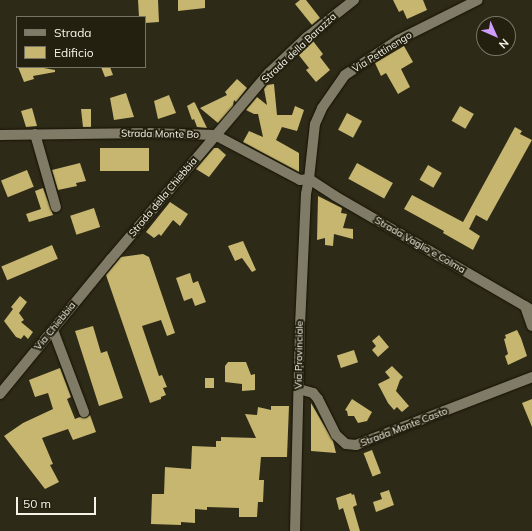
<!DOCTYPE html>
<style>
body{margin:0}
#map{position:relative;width:532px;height:531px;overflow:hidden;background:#2e2a18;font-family:Mulish,sans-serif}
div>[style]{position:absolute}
.building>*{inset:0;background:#c6b66f;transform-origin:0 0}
.roads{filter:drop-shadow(0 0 1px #161203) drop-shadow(0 0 1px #161203)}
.street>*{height:10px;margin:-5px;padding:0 5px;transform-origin:5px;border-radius:5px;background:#7f7b67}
.secondary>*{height:10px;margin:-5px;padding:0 5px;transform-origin:5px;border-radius:5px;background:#7f7b67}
span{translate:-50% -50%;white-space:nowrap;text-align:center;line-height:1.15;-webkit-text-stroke:4px #24200f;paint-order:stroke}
.street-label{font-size:10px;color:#f6f4e9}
.legend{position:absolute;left:16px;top:16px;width:130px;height:52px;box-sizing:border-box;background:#24200f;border:1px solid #787566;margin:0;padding:5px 7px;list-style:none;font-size:12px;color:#f6f4e9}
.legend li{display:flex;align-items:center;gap:8px;height:20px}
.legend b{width:20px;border:1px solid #787566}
.north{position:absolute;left:476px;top:16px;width:40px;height:40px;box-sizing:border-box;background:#24200f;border:1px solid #787566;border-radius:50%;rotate:135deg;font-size:11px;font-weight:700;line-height:16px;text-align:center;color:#f6f4e9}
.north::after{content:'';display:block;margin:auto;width:14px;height:18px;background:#cf9dff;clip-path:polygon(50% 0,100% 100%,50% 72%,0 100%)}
.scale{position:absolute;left:16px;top:497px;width:80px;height:18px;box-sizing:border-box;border:2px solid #f6f4e9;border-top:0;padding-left:5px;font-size:12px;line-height:14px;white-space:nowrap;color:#f6f4e9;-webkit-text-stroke:3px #24200f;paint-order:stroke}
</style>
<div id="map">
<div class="building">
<i style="clip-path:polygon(138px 0,158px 0,159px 22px,145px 23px,145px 17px,139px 17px)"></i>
<i style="clip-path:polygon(178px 0,205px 0,205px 8px,178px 11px)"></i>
<i style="clip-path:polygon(300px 0,306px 0,320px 18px,312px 25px,295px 4px)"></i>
<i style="clip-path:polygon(393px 0,423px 0,427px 10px,407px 19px,403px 10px,399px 12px)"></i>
<i style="clip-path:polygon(313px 41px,323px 54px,320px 57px,330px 70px,316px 82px,306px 70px,309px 68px,298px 54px)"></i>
<i style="clip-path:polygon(404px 46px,413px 62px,401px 69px,410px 87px,398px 94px,386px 73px,381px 76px,375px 63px)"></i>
<i style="clip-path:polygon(18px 67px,38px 67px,55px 70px,55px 72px,33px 76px,34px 79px,24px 82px)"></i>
<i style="clip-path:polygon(101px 67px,110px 67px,113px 75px,105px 77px)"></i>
<i style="clip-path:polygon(237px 79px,247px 88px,236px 102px,234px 100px,233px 106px,218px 123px,200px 108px,227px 95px,225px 92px)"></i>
<i style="clip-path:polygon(274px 84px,277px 115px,292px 115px,295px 106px,304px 110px,297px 131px,282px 127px,276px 140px,299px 153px,299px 172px,243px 142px,249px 131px,263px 137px,258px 114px,254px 114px,246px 110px,257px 97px,267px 105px,264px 89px,267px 85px)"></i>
<i style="clip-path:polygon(126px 93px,134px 117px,114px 120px,110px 98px)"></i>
<i style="clip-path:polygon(169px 95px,176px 113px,158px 119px,154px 101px)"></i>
<i style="clip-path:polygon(194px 102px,195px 103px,207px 128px,197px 127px,194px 119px,192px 120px,187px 106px)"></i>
<i style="left:460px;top:106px;width:16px;height:17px;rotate:30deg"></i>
<i style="clip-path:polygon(32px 108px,37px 126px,26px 127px,21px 111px)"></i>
<i style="clip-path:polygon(81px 109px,91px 109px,91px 127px,83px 127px)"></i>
<i style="left:347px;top:113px;width:17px;height:19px;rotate:28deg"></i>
<i style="clip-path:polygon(515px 127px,522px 131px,520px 134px,532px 140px,487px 221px,476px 215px,469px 229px,480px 236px,473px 250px,443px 233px,444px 231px,404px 209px,412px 195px,463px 222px)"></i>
<i style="left:149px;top:148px;width:23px;height:49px;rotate:90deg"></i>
<i style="clip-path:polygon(214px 148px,218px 148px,226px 155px,209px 177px,196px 169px)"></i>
<i style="clip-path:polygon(80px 163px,86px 181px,76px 183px,77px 186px,58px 190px,52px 170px)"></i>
<i style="left:357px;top:163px;width:41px;height:18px;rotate:29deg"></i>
<i style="left:428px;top:165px;width:16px;height:17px;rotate:30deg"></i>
<i style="left:27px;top:170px;width:18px;height:28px;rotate:68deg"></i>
<i style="clip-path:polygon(43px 188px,53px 215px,29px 222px,26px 214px,41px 209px,35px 191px)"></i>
<i style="clip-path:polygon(318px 196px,342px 208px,341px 213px,347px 214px,343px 228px,353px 229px,353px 239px,334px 234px,333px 246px,325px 245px,325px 238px,317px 240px)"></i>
<i style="clip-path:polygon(170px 202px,188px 214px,180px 226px,173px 220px,161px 236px,159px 234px,154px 238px,146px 232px)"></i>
<i style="left:94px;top:208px;width:20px;height:25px;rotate:72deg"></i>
<i style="clip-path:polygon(243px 241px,256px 270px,252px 272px,242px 258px,235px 261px,228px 246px)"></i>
<i style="left:52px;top:245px;width:15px;height:55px;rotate:67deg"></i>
<i style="clip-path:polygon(143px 254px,149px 257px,175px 333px,167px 336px,161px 320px,142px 326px,159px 376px,162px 375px,167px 387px,163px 388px,166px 395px,161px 397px,161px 399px,150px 403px,106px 275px,121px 257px)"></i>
<i style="clip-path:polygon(190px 273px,193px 283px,198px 281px,206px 302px,195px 306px,192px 298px,184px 301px,176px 278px)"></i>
<i style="clip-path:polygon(20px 296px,27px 302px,19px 313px,24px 320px,21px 322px,33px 332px,28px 339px,24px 335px,21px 339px,16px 337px,4px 321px,13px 309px,11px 307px)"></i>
<i style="clip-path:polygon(93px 326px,101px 353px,107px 351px,123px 398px,99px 406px,75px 331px)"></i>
<i style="clip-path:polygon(517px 330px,521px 338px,527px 356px,508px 365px,505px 356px,508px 354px,504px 339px,506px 338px,505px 335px)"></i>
<i style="clip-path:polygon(379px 335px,389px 347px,378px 357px,372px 350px,376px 346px,372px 341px)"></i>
<i style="left:354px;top:350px;width:13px;height:18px;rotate:72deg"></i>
<i style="clip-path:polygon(228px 362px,246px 362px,251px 375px,255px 374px,255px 390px,242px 391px,242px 384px,225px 382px,225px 366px)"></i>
<i style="clip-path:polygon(392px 366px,403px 377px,400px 380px,396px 391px,409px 406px,402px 412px,397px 407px,394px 410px,388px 403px,378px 384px,390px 378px,385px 372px)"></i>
<i style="clip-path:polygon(60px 368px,71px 397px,67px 399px,75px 419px,80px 417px,86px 418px,90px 415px,96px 432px,73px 440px,68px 429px,42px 438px,53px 464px,50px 465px,59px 482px,45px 489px,4px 436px,23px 423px,53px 409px,48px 393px,35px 397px,29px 380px)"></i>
<i style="left:205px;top:378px;width:9px;height:10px"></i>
<i style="clip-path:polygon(352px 399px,372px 412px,367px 421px,358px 423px,354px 416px,348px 416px,347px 411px,345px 410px)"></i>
<i style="clip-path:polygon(532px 399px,532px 427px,522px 403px)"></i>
<i style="clip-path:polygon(311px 403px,333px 441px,336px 453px,311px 451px)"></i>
<i style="clip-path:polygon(271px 406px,289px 406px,287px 457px,261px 457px,259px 480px,264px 480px,263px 502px,258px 502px,257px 517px,239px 517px,239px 508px,207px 507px,207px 510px,195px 509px,195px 523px,181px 522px,181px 525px,151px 524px,152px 494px,164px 494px,165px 467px,191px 469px,192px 446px,216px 447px,216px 441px,221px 441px,221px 437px,256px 438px,245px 414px,257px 415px,258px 407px,271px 410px)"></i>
<i style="left:372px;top:450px;width:25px;height:9px;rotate:69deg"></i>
<i style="clip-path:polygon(389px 490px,394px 505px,376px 512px,373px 502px,382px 499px,380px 493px)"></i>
<i style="clip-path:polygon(351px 493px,352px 495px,354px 494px,357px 505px,353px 507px,360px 531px,350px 531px,343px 508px,339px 510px,336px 498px)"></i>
</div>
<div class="roads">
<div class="street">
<i style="left:35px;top:134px;width:76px;rotate:74deg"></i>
<i style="left:0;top:135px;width:149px;rotate:-0.8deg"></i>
<i style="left:149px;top:133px;width:66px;rotate:1.7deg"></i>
<i style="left:215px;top:135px;width:96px;rotate:27.9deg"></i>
<i style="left:300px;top:180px;width:9px;rotate:-6deg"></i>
<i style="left:525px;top:306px;width:21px;rotate:71deg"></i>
<i style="left:53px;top:330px;width:88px;rotate:69.3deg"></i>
<i style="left:299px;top:389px;width:15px;rotate:16deg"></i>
<i style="left:313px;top:393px;width:8px;rotate:50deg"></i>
<i style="left:318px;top:399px;width:40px;rotate:63.4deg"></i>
<i style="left:336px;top:435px;width:13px;rotate:42deg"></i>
<i style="left:346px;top:444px;width:10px;rotate:6deg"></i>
<i style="left:356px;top:445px;width:189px;rotate:-21.1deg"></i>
<i style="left:0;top:394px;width:175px;rotate:-50.6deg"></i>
<i style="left:111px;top:259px;width:244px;rotate:-49.7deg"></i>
<i style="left:269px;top:73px;width:52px;rotate:-43.5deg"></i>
<i style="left:307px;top:37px;width:60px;rotate:-38.2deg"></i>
</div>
<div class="secondary">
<i style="left:309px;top:179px;width:31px;rotate:33deg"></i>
<i style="left:335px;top:196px;width:228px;rotate:30.1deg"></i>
<i style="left:295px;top:531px;width:205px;rotate:-88.6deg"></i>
<i style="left:300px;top:326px;width:132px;rotate:-87.4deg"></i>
<i style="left:306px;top:194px;width:15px;rotate:-79deg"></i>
<i style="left:309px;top:179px;width:55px;rotate:-83.8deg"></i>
<i style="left:315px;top:124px;width:17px;rotate:-66deg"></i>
<i style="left:322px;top:108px;width:40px;rotate:-55.1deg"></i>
<i style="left:345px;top:75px;width:64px;rotate:-33.4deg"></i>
<i style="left:398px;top:40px;width:89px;rotate:-26.6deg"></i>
</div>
</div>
<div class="street-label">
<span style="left:299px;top:48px;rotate:-43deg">Strada della Barazza</span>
<span style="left:382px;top:52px;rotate:-32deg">Via Pettinengo</span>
<span style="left:160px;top:134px;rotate:1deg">Strada Monte Bo</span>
<span style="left:163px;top:197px;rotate:-50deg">Strada della Chiebbia</span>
<span style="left:420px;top:245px;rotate:30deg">Strada Vaglio e Colma</span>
<span style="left:55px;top:326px;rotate:-51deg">Via Chiebbia</span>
<span style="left:299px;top:355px;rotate:-89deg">Via Provinciale</span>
<span style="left:404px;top:427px;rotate:-21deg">Strada Monte Casto</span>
</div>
<ul class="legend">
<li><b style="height:5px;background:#7f7b67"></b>Strada</li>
<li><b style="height:11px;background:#c6b66f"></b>Edificio</li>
</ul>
<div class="north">N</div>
<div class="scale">50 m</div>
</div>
